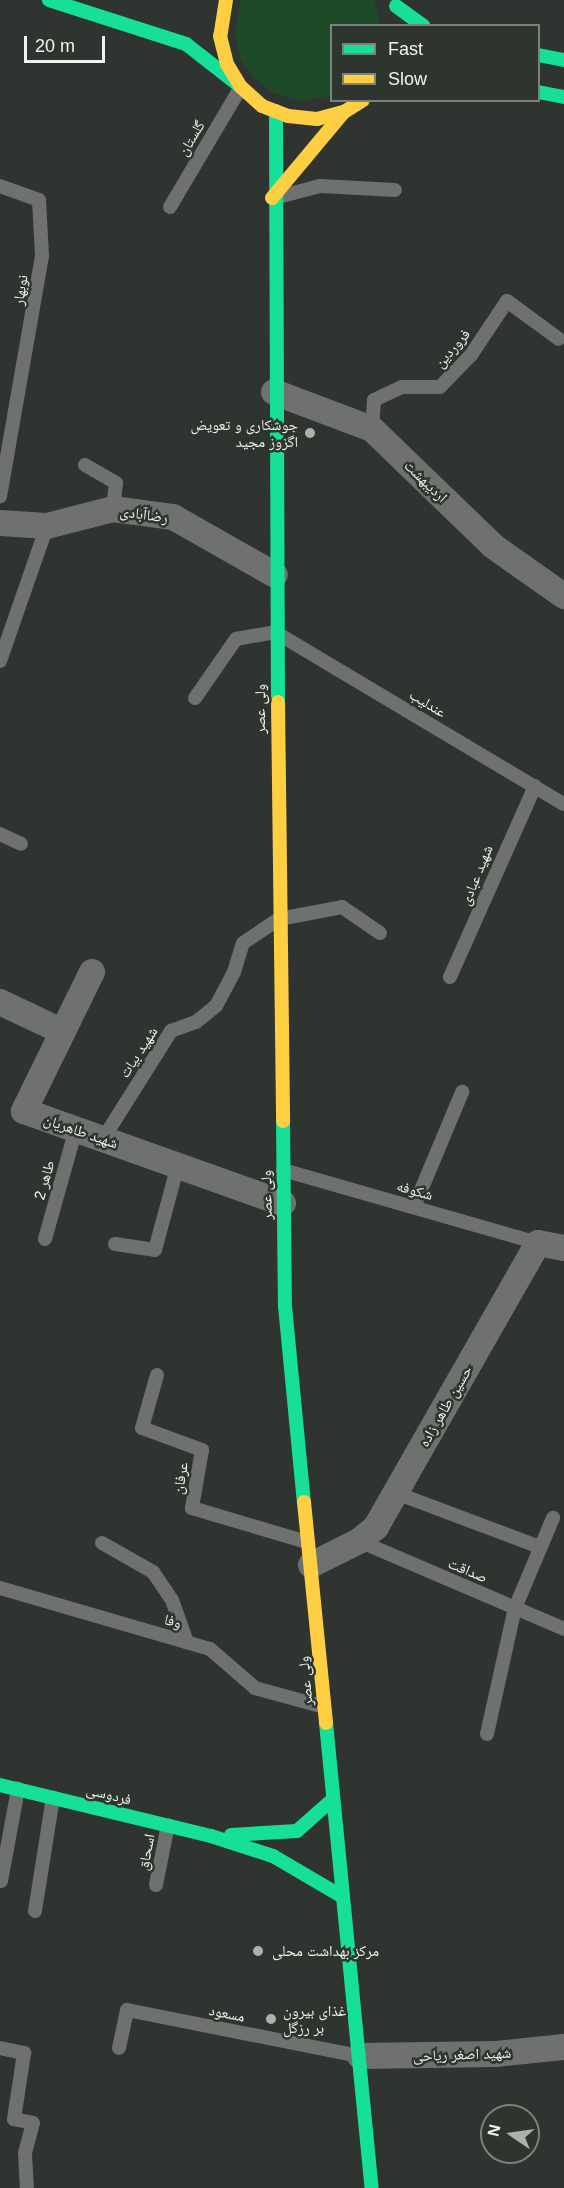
<!DOCTYPE html>
<meta charset="utf-8">
<style>
body{margin:0}
#map{position:relative;width:564px;height:2188px;overflow:hidden;background:#2f3430;font-family:Helvetica,"Noto Naskh Arabic",sans-serif}
div>[style]{position:absolute}
.green>*{inset:0;background:#1d4a27}
.lane>*{height:14px;margin:-7px;padding:0 7px;transform-origin:7px;border-radius:7px;background:#6f716f}
.street>*{height:26px;margin:-13px;padding:0 13px;transform-origin:13px;border-radius:13px;background:#6f716f}
.fast>*{height:14px;margin:-7px;padding:0 7px;transform-origin:7px;border-radius:7px;background:#16e098}
.slow>*{height:14px;margin:-7px;padding:0 7px;transform-origin:7px;border-radius:7px;background:#ffcf43}
.dots>*{width:16px;height:16px;translate:-50% -50%;box-sizing:border-box;border:3px solid #2e352f;border-radius:50%}
span{translate:-50% -50%;white-space:nowrap;text-align:center;line-height:1.15;-webkit-text-stroke:5px #2e352f;paint-order:stroke}
.street-label{font-size:15px;color:#eff4f0}
.poi-label{font-size:15px;color:#eff4f0}
.right{translate:-100% -50%;text-align:right}
.left{translate:0 -50%;text-align:left}
.legend{position:absolute;left:330px;top:24px;width:210px;height:78px;box-sizing:border-box;background:#2e352f;border:2px solid #7b817c;margin:0;padding:8px 10px;list-style:none;font-size:18px;color:#eff4f0}
.legend li{display:flex;align-items:center;gap:12px;height:30px}
.legend b{width:30px;border:2px solid #7b817c}
.north{position:absolute;left:480px;top:2104px;width:60px;height:60px;box-sizing:border-box;background:#2e352f;border:2px solid #7b817c;border-radius:50%;rotate:283deg;font-size:16px;font-weight:700;line-height:24px;text-align:center;color:#eff4f0}
.north::after{content:'';display:block;margin:auto;width:21px;height:27px;background:#acb1ad;clip-path:polygon(50% 0,100% 100%,50% 72%,0 100%)}
.scale{position:absolute;left:24px;top:36px;width:81px;height:27px;box-sizing:border-box;border:3px solid #eff4f0;border-top:0;padding-left:8px;font-size:18px;line-height:21px;white-space:nowrap;color:#eff4f0;-webkit-text-stroke:4px #2e352f;paint-order:stroke}
</style>
<div id="map">
<div class="green">
<i style="clip-path:polygon(241px 0,374px 0,380px 25px,332px 26px,331px 96px,297px 101px,274px 93px,255px 79px,241px 59px,235px 35px)"></i>
</div>
<div class="lane">
<i style="left:0;top:186px;width:41px;rotate:19.7deg"></i>
<i style="left:39px;top:200px;width:56px;rotate:86.9deg"></i>
<i style="left:42px;top:256px;width:244px;rotate:99.9deg"></i>
<i style="left:282px;top:196px;width:39px;rotate:-15deg"></i>
<i style="left:320px;top:186px;width:75px;rotate:3.1deg"></i>
<i style="left:170px;top:207px;width:139px;rotate:-59.4deg"></i>
<i style="left:372px;top:429px;width:29px;rotate:-86deg"></i>
<i style="left:374px;top:400px;width:31px;rotate:-25deg"></i>
<i style="left:402px;top:387px;width:38px"></i>
<i style="left:440px;top:387px;width:45px;rotate:-45.9deg"></i>
<i style="left:471px;top:355px;width:65px;rotate:-56.3deg"></i>
<i style="left:507px;top:301px;width:64px;rotate:36.2deg"></i>
<i style="left:85px;top:465px;width:36px;rotate:30deg"></i>
<i style="left:116px;top:483px;width:26px;rotate:97deg"></i>
<i style="left:0;top:661px;width:143px;rotate:-70.8deg"></i>
<i style="left:195px;top:698px;width:72px;rotate:-55.2deg"></i>
<i style="left:236px;top:639px;width:40px;rotate:-10deg"></i>
<i style="left:275px;top:632px;width:336px;rotate:30.8deg"></i>
<i style="left:0;top:834px;width:23px;rotate:25deg"></i>
<i style="left:450px;top:977px;width:209px;rotate:-66deg"></i>
<i style="left:103px;top:1139px;width:128px;rotate:-57.8deg"></i>
<i style="left:171px;top:1031px;width:27px;rotate:-20deg"></i>
<i style="left:196px;top:1022px;width:26px;rotate:-39deg"></i>
<i style="left:216px;top:1006px;width:38px;rotate:-62deg"></i>
<i style="left:234px;top:972px;width:30px;rotate:-73deg"></i>
<i style="left:243px;top:943px;width:43px;rotate:-33.7deg"></i>
<i style="left:279px;top:919px;width:64px;rotate:-10.8deg"></i>
<i style="left:342px;top:907px;width:46px;rotate:34.4deg"></i>
<i style="left:283px;top:1170px;width:265px;rotate:16deg"></i>
<i style="left:414px;top:1207px;width:125px;rotate:-67.3deg"></i>
<i style="left:45px;top:1239px;width:114px;rotate:-74.3deg"></i>
<i style="left:115px;top:1244px;width:40px;rotate:8.5deg"></i>
<i style="left:155px;top:1250px;width:88px;rotate:-74.9deg"></i>
<i style="left:157px;top:1375px;width:55px;rotate:105.8deg"></i>
<i style="left:142px;top:1428px;width:64px;rotate:20.1deg"></i>
<i style="left:202px;top:1450px;width:59px;rotate:99.8deg"></i>
<i style="left:192px;top:1508px;width:120px;rotate:16.5deg"></i>
<i style="left:396px;top:1493px;width:154px;rotate:20.6deg"></i>
<i style="left:359px;top:1541px;width:223px;rotate:23.2deg"></i>
<i style="left:102px;top:1543px;width:59px;rotate:29.6deg"></i>
<i style="left:153px;top:1572px;width:34px;rotate:56deg"></i>
<i style="left:172px;top:1600px;width:45px;rotate:70.3deg"></i>
<i style="left:0;top:1588px;width:219px;rotate:16.2deg"></i>
<i style="left:210px;top:1649px;width:60px;rotate:40.9deg"></i>
<i style="left:255px;top:1688px;width:72px;rotate:15.4deg"></i>
<i style="left:487px;top:1734px;width:129px;rotate:-77.5deg"></i>
<i style="left:515px;top:1608px;width:98px;rotate:-67.1deg"></i>
<i style="left:1px;top:1881px;width:94px;rotate:-79.5deg"></i>
<i style="left:156px;top:1885px;width:61px;rotate:-78.7deg"></i>
<i style="left:35px;top:1911px;width:115px;rotate:-81deg"></i>
<i style="left:0;top:2048px;width:25px;rotate:12deg"></i>
<i style="left:24px;top:2053px;width:67px;rotate:98.6deg"></i>
<i style="left:14px;top:2119px;width:19px;rotate:12deg"></i>
<i style="left:33px;top:2123px;width:31px;rotate:105deg"></i>
<i style="left:25px;top:2153px;width:35px;rotate:87deg"></i>
<i style="left:119px;top:2048px;width:39px;rotate:-78deg"></i>
<i style="left:127px;top:2010px;width:237px;rotate:11.2deg"></i>
</div>
<div class="street">
<i style="left:274px;top:392px;width:105px;rotate:20.7deg"></i>
<i style="left:372px;top:429px;width:168px;rotate:44deg"></i>
<i style="left:493px;top:546px;width:87px;rotate:35.2deg"></i>
<i style="left:0;top:523px;width:47px;rotate:3.7deg"></i>
<i style="left:47px;top:526px;width:68px;rotate:-14.4deg"></i>
<i style="left:113px;top:509px;width:61px;rotate:7.6deg"></i>
<i style="left:173px;top:517px;width:117px;rotate:29.6deg"></i>
<i style="left:92px;top:972px;width:155px;rotate:116.1deg"></i>
<i style="left:24px;top:1111px;width:275px;rotate:19.6deg"></i>
<i style="left:0;top:1002px;width:68px;rotate:25.4deg"></i>
<i style="left:311px;top:1565px;width:54px;rotate:-26.6deg"></i>
<i style="left:359px;top:1541px;width:22px;rotate:-39deg"></i>
<i style="left:376px;top:1527px;width:327px;rotate:-60.3deg"></i>
<i style="left:538px;top:1243px;width:26px;rotate:11deg"></i>
<i style="left:360px;top:2056px;width:136px;rotate:-0.8deg"></i>
<i style="left:496px;top:2054px;width:68px;rotate:-5.9deg"></i>
</div>
<div class="fast">
<i style="left:49px;top:0;width:144px;rotate:17.8deg"></i>
<i style="left:186px;top:44px;width:65px;rotate:38.1deg"></i>
<i style="left:396px;top:6px;width:34px;rotate:36deg"></i>
<i style="left:538px;top:55px;width:26px;rotate:11deg"></i>
<i style="left:538px;top:92px;width:26px;rotate:11deg"></i>
<i style="left:276px;top:111px;width:591px;rotate:89.81deg"></i>
<i style="left:283px;top:1121px;width:185px;rotate:89.4deg"></i>
<i style="left:285px;top:1306px;width:197px;rotate:84.5deg"></i>
<i style="left:326px;top:1723px;width:467px;rotate:84.4deg"></i>
<i style="left:0;top:1785px;width:217px;rotate:13.6deg"></i>
<i style="left:211px;top:1836px;width:65px;rotate:17.9deg"></i>
<i style="left:273px;top:1856px;width:81px;rotate:30.4deg"></i>
<i style="left:231px;top:1835px;width:66px;rotate:-3.5deg"></i>
<i style="left:297px;top:1831px;width:48px;rotate:-41.6deg"></i>
</div>
<div class="slow">
<i style="left:226px;top:0;width:36px;rotate:99deg"></i>
<i style="left:220px;top:36px;width:29px;rotate:76deg"></i>
<i style="left:227px;top:64px;width:27px;rotate:59deg"></i>
<i style="left:241px;top:87px;width:28px;rotate:42deg"></i>
<i style="left:262px;top:106px;width:28px;rotate:21deg"></i>
<i style="left:288px;top:116px;width:29px;rotate:6deg"></i>
<i style="left:317px;top:119px;width:28px;rotate:-15deg"></i>
<i style="left:344px;top:112px;width:22px;rotate:-32deg"></i>
<i style="left:272px;top:198px;width:112px;rotate:-50.1deg"></i>
<i style="left:278px;top:702px;width:419px;rotate:89.3deg"></i>
<i style="left:304px;top:1502px;width:222px;rotate:84.3deg"></i>
</div>
<div class="dots">
<i style="left:310px;top:433px;background:#acb1ad"></i>
<i style="left:258px;top:1951px;background:#acb1ad"></i>
<i style="left:271px;top:2019px;background:#acb1ad"></i>
</div>
<div class="street-label">
<span style="left:191px;top:138px;rotate:-59deg">گلستان</span>
<span style="left:20px;top:290px;rotate:-81deg">نوبهار</span>
<span style="left:452px;top:348px;rotate:-49deg">فروردین</span>
<span style="left:426px;top:481px;rotate:44deg">اردیبهشت</span>
<span style="left:144px;top:514px;rotate:8deg">رضاآبادی</span>
<span style="left:428px;top:703px;rotate:31deg">عندلیب</span>
<span style="left:260px;top:709px;rotate:-90deg">ولی عصر</span>
<span style="left:476px;top:875px;rotate:-68deg">شهید عبادی</span>
<span style="left:138px;top:1052px;rotate:-57deg">شهید بیات</span>
<span style="left:81px;top:1131px;rotate:19deg">شهید طاهریان</span>
<span style="left:44px;top:1180px;rotate:-74deg">طاهر 2</span>
<span style="left:415px;top:1190px;rotate:16deg">شکوفه</span>
<span style="left:266px;top:1195px;rotate:-91deg">ولی عصر</span>
<span style="left:445px;top:1406px;rotate:-60deg">حسین طاهر زاده</span>
<span style="left:180px;top:1478px;rotate:-80deg">عرفان</span>
<span style="left:468px;top:1570px;rotate:23deg">صداقت</span>
<span style="left:173px;top:1621px;rotate:16deg">وفا</span>
<span style="left:305px;top:1681px;rotate:-95deg">ولی عصر</span>
<span style="left:109px;top:1794px;rotate:14deg">فردوسی</span>
<span style="left:146px;top:1852px;rotate:-79deg">اسحاق</span>
<span style="left:227px;top:2013px;rotate:11deg">مسعود</span>
<span style="left:462px;top:2054px;rotate:-2deg">شهید اصغر ریاحی</span>
</div>
<div class="poi-label">
<span class="right" style="left:298px;top:433px">جوشکاری و تعویض<br>اگزوز مجید</span>
<span class="left" style="left:272px;top:1951px">مرکز بهداشت محلی</span>
<span class="left" style="left:283px;top:2019px">غذای بیرون<br>بر رزگل</span>
</div>
<ul class="legend">
<li><b style="height:8px;background:#16e098"></b>Fast</li>
<li><b style="height:8px;background:#ffcf43"></b>Slow</li>
</ul>
<div class="north">N</div>
<div class="scale">20 m</div>
</div>
